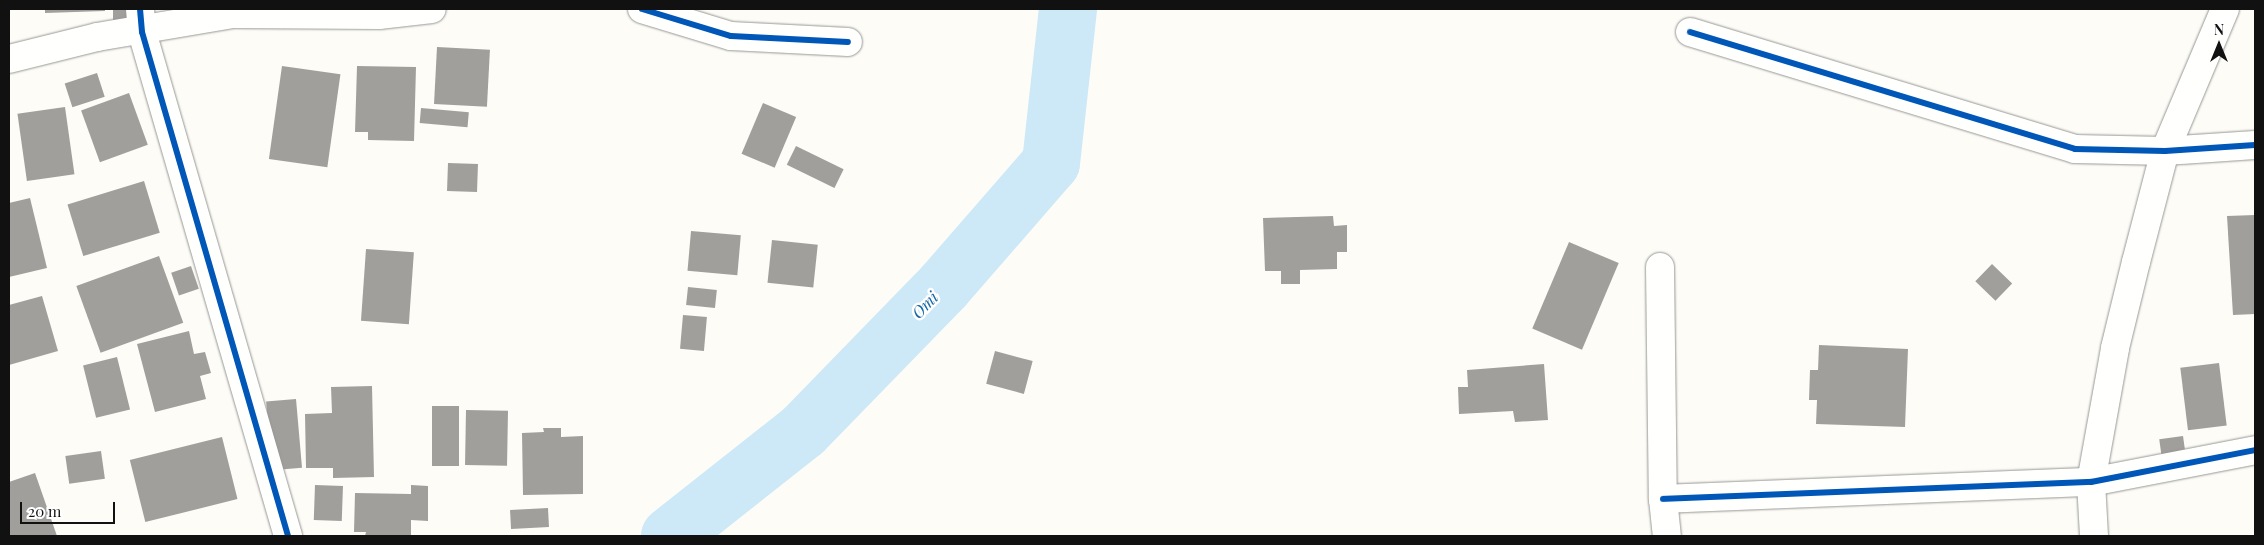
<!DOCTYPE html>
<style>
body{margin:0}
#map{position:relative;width:2264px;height:545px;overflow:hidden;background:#fdfcf7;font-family:"Playfair Display",serif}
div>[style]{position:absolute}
.river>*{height:58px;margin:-29px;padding:0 29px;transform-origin:29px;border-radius:29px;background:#cde8f7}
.building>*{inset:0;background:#a19f9c;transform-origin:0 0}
.roads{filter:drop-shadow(0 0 1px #979795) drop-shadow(0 0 1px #979795)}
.minor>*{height:28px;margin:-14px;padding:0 14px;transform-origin:14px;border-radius:14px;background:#fffffe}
.cycleway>*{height:6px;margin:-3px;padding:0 3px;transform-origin:3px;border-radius:3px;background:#0057b8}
span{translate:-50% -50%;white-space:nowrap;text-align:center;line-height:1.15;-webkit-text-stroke:5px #fff;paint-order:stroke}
.water-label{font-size:16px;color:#1768a6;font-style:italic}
.frame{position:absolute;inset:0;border:10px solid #111;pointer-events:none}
.north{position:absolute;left:2194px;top:20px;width:50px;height:50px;-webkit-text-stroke:4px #fff;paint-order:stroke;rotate:0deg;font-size:14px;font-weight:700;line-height:20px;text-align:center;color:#111}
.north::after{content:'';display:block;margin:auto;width:18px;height:22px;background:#111;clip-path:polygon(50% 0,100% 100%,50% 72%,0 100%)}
.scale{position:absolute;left:20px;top:502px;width:95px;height:22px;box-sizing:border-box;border:2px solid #111;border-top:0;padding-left:6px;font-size:15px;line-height:18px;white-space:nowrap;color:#111;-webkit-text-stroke:4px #fff;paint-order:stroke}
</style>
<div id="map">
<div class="river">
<i style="left:670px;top:536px;width:169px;rotate:-38.3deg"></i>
<i style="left:803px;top:431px;width:202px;rotate:-45.8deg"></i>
<i style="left:944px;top:286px;width:163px;rotate:-49deg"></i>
<i style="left:1051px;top:163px;width:155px;rotate:-83.7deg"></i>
</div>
<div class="building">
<i style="clip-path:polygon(45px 9px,105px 9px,105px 11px,45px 13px)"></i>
<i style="left:113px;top:9px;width:19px;height:22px"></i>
<i style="left:437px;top:47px;width:53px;height:57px;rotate:3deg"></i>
<i style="left:282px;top:66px;width:59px;height:94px;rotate:8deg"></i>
<i style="clip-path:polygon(357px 66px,416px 67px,414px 141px,368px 140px,368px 132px,355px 132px)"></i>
<i style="left:97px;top:73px;width:25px;height:34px;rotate:72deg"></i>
<i style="left:129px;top:93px;width:55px;height:51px;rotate:70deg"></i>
<i style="left:763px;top:103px;width:36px;height:55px;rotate:23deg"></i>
<i style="left:65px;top:107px;width:68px;height:48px;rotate:82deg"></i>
<i style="left:421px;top:108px;width:48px;height:15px;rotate:5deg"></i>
<i style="left:796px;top:146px;width:53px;height:21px;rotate:26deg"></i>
<i style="left:448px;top:163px;width:30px;height:28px;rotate:2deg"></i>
<i style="left:144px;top:181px;width:54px;height:80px;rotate:73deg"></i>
<i style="clip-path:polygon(30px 198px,47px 268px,9px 277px,9px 203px)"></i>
<i style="clip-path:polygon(2255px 215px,2255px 314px,2233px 315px,2227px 216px)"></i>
<i style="clip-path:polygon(1333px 216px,1334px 226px,1347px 225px,1347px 252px,1337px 252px,1337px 269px,1300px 270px,1300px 284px,1281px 284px,1281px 271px,1265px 271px,1263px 218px)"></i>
<i style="left:691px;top:231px;width:50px;height:40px;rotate:5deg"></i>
<i style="left:772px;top:240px;width:46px;height:43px;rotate:6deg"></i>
<i style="left:1569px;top:242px;width:54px;height:94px;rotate:23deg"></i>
<i style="left:366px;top:249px;width:48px;height:72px;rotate:4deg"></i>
<i style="left:159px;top:256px;width:71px;height:88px;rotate:70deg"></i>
<i style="left:1992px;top:264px;width:28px;height:24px;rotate:44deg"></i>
<i style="left:191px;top:266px;width:24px;height:21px;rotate:71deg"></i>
<i style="left:688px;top:287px;width:29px;height:18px;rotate:6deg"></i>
<i style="clip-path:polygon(42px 296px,58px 351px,9px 365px,9px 305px)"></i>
<i style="left:683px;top:315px;width:24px;height:34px;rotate:5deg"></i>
<i style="clip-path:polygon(189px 331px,194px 354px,205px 352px,211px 373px,200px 376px,206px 399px,155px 412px,137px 344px)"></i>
<i style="clip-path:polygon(1819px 345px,1908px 349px,1905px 427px,1816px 424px,1817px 400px,1809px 400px,1810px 370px,1818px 370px)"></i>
<i style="left:995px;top:351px;width:39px;height:34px;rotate:15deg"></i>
<i style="left:117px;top:357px;width:54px;height:35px;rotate:76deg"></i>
<i style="left:2219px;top:363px;width:63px;height:39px;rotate:83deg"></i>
<i style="clip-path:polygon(1544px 364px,1548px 420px,1515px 422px,1513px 411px,1459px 414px,1458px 387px,1468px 387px,1467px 370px)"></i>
<i style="clip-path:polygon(372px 386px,374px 477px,333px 478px,333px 468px,306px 468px,305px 414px,332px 413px,331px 387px)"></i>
<i style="left:296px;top:399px;width:69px;height:30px;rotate:85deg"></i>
<i style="left:432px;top:406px;width:27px;height:60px"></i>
<i style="left:466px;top:410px;width:42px;height:55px;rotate:1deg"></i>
<i style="clip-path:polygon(543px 428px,561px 428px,561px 437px,583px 436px,583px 494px,523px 495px,522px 433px,544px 432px)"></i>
<i style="left:2183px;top:436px;width:15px;height:24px;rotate:82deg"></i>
<i style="left:222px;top:437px;width:64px;height:95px;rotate:76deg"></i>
<i style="left:101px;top:451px;width:28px;height:36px;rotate:82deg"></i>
<i style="clip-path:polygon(35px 473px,57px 536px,9px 536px,9px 482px)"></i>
<i style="left:315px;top:485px;width:28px;height:35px;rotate:2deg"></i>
<i style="clip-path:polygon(411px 485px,428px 486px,428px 521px,411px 520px,411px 536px,365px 536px,366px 532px,354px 532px,355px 493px,411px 494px)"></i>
<i style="left:548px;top:508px;width:19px;height:38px;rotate:87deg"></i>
</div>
<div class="roads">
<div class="minor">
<i style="left:140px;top:9px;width:23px;rotate:85deg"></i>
<i style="left:142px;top:32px;width:525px;rotate:73.84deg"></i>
<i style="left:642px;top:9px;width:93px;rotate:16.9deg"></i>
<i style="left:731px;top:36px;width:117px;rotate:2.9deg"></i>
<i style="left:1690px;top:32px;width:402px;rotate:16.9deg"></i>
<i style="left:2075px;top:149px;width:90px;rotate:1.3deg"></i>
<i style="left:2165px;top:151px;width:90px;rotate:-3.8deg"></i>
<i style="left:9px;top:59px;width:91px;rotate:-14deg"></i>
<i style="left:97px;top:37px;width:138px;rotate:-9.6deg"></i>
<i style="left:233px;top:14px;width:146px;rotate:0.4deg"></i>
<i style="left:379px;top:15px;width:53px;rotate:-6.5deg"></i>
<i style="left:1660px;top:267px;width:232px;rotate:89.3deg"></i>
<i style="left:1663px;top:499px;width:37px;rotate:84deg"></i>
<i style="left:1663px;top:499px;width:428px;rotate:-2.3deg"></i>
<i style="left:2091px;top:482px;width:167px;rotate:-11deg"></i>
<i style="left:2094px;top:536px;width:54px;rotate:-93.2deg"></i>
<i style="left:2091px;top:482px;width:136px;rotate:-79.8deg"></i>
<i style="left:2115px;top:348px;width:89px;rotate:-76.3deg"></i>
<i style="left:2136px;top:262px;width:115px;rotate:-75.4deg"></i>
<i style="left:2165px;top:151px;width:154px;rotate:-67.1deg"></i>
</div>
</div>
<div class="cycleway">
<i style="left:140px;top:9px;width:23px;rotate:85deg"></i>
<i style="left:142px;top:32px;width:525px;rotate:73.84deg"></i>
<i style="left:642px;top:9px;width:93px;rotate:16.9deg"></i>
<i style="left:731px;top:36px;width:117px;rotate:2.9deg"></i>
<i style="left:1690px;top:32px;width:402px;rotate:16.9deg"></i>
<i style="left:2075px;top:149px;width:90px;rotate:1.3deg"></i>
<i style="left:2165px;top:151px;width:90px;rotate:-3.8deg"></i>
<i style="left:1663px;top:499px;width:428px;rotate:-2.3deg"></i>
<i style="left:2091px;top:482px;width:167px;rotate:-11deg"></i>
</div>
<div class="water-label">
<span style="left:925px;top:305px;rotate:-46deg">Omi</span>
</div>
<div class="frame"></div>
<div class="north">N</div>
<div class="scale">20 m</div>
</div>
